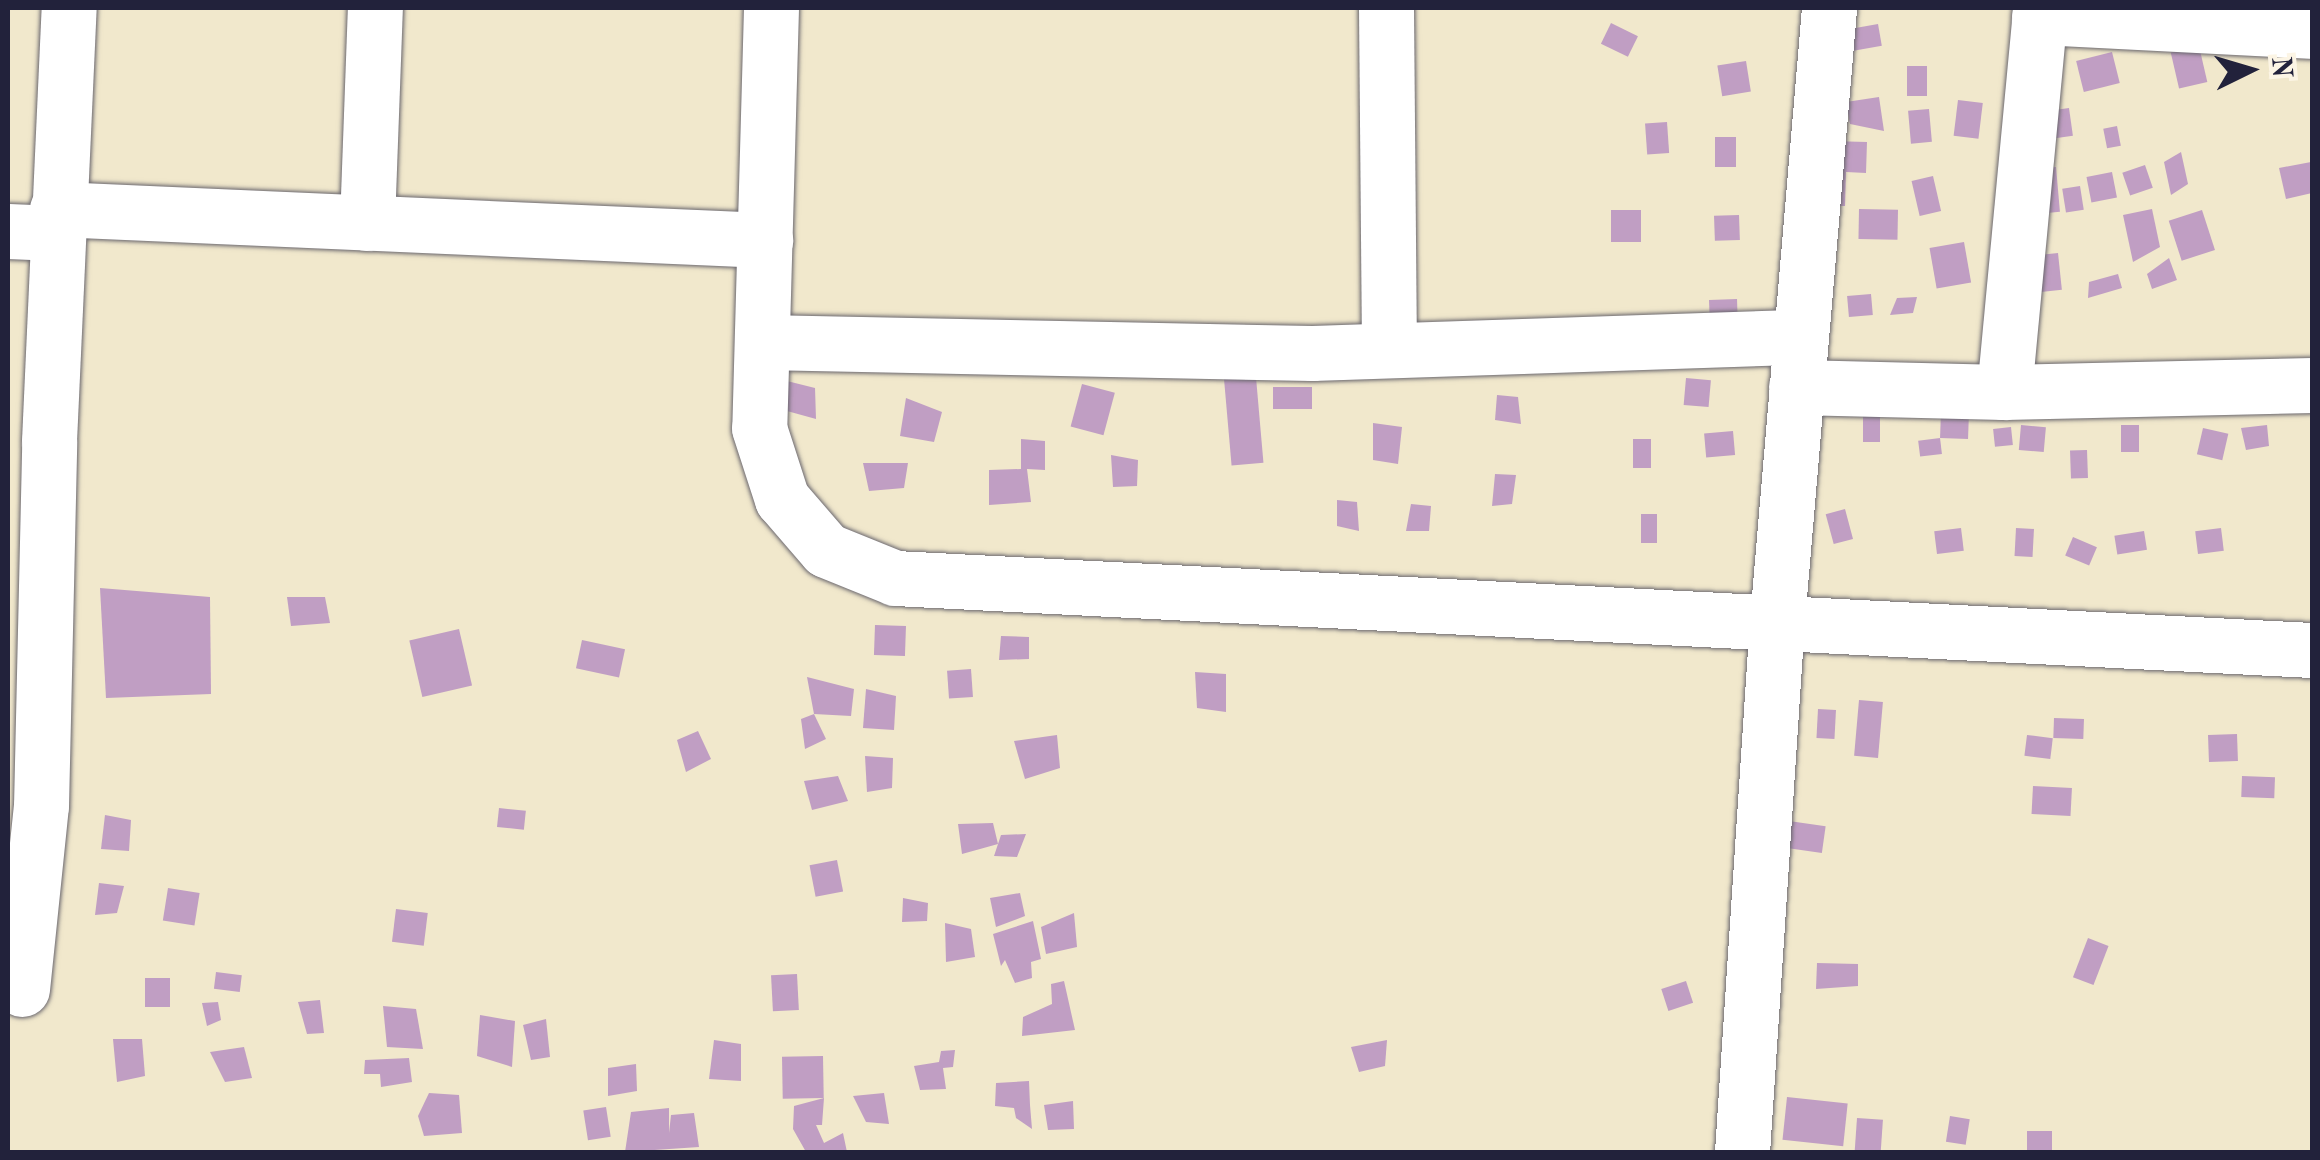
<!DOCTYPE html>
<style>
body{margin:0}
#map{position:relative;width:2320px;height:1160px;overflow:hidden;background:#f1e8cc;font-family:"Old Standard TT",serif}
div>[style]{position:absolute}
.building>*{inset:0;background:#c09ec3;transform-origin:0 0}
.roads{filter:drop-shadow(0 0 2px #6a676e) drop-shadow(0 0 2px #6a676e)}
.minor>*{height:55px;margin:-27.5px;padding:0 27.5px;transform-origin:27.5px;border-radius:27.5px;background:#fff}
span{translate:-50% -50%;white-space:nowrap;text-align:center;line-height:1.15;-webkit-text-stroke:8px #fcf5e5;paint-order:stroke}
.frame{position:absolute;inset:0;border:10px solid #22223b;pointer-events:none}
.north{position:absolute;left:2200px;top:20px;width:100px;height:100px;-webkit-text-stroke:8px #fcf5e5;paint-order:stroke;rotate:85deg;font-size:28px;font-weight:700;line-height:40px;text-align:center;color:#22223b}
.north::after{content:'';display:block;margin:auto;width:35px;height:45px;background:#22223b;clip-path:polygon(50% 0,100% 100%,50% 72%,0 100%)}
</style>
<div id="map">
<div class="building">
<i style="left:1611px;top:23px;width:30px;height:23px;rotate:26deg"></i>
<i style="left:1878px;top:24px;width:22px;height:30px;rotate:80deg"></i>
<i style="left:2199px;top:46px;width:37px;height:29px;rotate:77deg"></i>
<i style="left:2112px;top:52px;width:32px;height:37px;rotate:76deg"></i>
<i style="left:1746px;top:61px;width:31px;height:29px;rotate:81deg"></i>
<i style="left:1907px;top:66px;width:20px;height:30px"></i>
<i style="clip-path:polygon(1879px 97px,1884px 131px,1850px 124px,1846px 102px)"></i>
<i style="left:1958px;top:100px;width:25px;height:36px;rotate:7deg"></i>
<i style="left:2069px;top:108px;width:28px;height:27px;rotate:82deg"></i>
<i style="left:1929px;top:109px;width:33px;height:21px;rotate:85deg"></i>
<i style="left:1667px;top:122px;width:31px;height:22px;rotate:86deg"></i>
<i style="left:2117px;top:126px;width:20px;height:14px;rotate:79deg"></i>
<i style="left:1715px;top:137px;width:21px;height:30px"></i>
<i style="clip-path:polygon(1830px 141px,1867px 142px,1866px 173px,1846px 172px,1845px 206px,1828px 206px)"></i>
<i style="clip-path:polygon(2181px 152px,2188px 184px,2171px 195px,2164px 162px)"></i>
<i style="clip-path:polygon(2311px 162px,2312px 193px,2286px 199px,2279px 168px)"></i>
<i style="left:2145px;top:165px;width:24px;height:24px;rotate:71deg"></i>
<i style="left:2056px;top:167px;width:45px;height:18px;rotate:85deg"></i>
<i style="left:2112px;top:172px;width:26px;height:26px;rotate:79deg"></i>
<i style="left:1933px;top:176px;width:36px;height:22px;rotate:77deg"></i>
<i style="left:2080px;top:186px;width:24px;height:18px;rotate:81deg"></i>
<i style="left:1859px;top:209px;width:39px;height:30px;rotate:1deg"></i>
<i style="clip-path:polygon(2152px 209px,2160px 247px,2133px 262px,2123px 215px)"></i>
<i style="left:1611px;top:210px;width:30px;height:32px"></i>
<i style="left:2202px;top:210px;width:42px;height:35px;rotate:72deg"></i>
<i style="left:1739px;top:215px;width:25px;height:25px;rotate:88deg"></i>
<i style="left:1964px;top:242px;width:41px;height:35px;rotate:80deg"></i>
<i style="left:2058px;top:253px;width:37px;height:28px;rotate:84deg"></i>
<i style="clip-path:polygon(2169px 258px,2177px 280px,2152px 289px,2147px 274px)"></i>
<i style="clip-path:polygon(2118px 274px,2122px 288px,2088px 298px,2089px 282px)"></i>
<i style="left:1871px;top:294px;width:21px;height:24px;rotate:85deg"></i>
<i style="clip-path:polygon(1917px 297px,1913px 313px,1890px 315px,1897px 298px)"></i>
<i style="left:1737px;top:299px;width:24px;height:28px;rotate:88deg"></i>
<i style="left:1255px;top:366px;width:97px;height:32px;rotate:85deg"></i>
<i style="left:1686px;top:378px;width:25px;height:27px;rotate:5deg"></i>
<i style="clip-path:polygon(787px 381px,815px 388px,816px 419px,787px 411px)"></i>
<i style="left:1082px;top:384px;width:34px;height:44px;rotate:15deg"></i>
<i style="left:1312px;top:387px;width:22px;height:39px;rotate:90deg"></i>
<i style="clip-path:polygon(1497px 395px,1518px 397px,1521px 424px,1495px 420px)"></i>
<i style="clip-path:polygon(906px 398px,942px 412px,934px 442px,900px 436px)"></i>
<i style="left:1941px;top:411px;width:28px;height:27px;rotate:2deg"></i>
<i style="left:1863px;top:415px;width:17px;height:27px"></i>
<i style="clip-path:polygon(1373px 423px,1402px 427px,1398px 464px,1373px 460px)"></i>
<i style="left:2021px;top:425px;width:25px;height:25px;rotate:5deg"></i>
<i style="left:2121px;top:425px;width:18px;height:27px"></i>
<i style="clip-path:polygon(2267px 425px,2269px 446px,2246px 450px,2241px 428px)"></i>
<i style="left:2011px;top:427px;width:18px;height:18px;rotate:84deg"></i>
<i style="left:2203px;top:428px;width:26px;height:27px;rotate:13deg"></i>
<i style="left:1733px;top:431px;width:24px;height:29px;rotate:85deg"></i>
<i style="left:1940px;top:438px;width:16px;height:22px;rotate:83deg"></i>
<i style="clip-path:polygon(1021px 439px,1045px 441px,1045px 470px,1027px 469px,1031px 502px,989px 505px,989px 470px,1021px 469px)"></i>
<i style="left:1633px;top:439px;width:18px;height:29px"></i>
<i style="left:2087px;top:450px;width:28px;height:17px;rotate:88deg"></i>
<i style="clip-path:polygon(1111px 455px,1138px 460px,1137px 486px,1113px 487px)"></i>
<i style="clip-path:polygon(863px 463px,908px 463px,904px 488px,869px 491px)"></i>
<i style="clip-path:polygon(1495px 474px,1516px 475px,1512px 504px,1492px 506px)"></i>
<i style="clip-path:polygon(1337px 500px,1357px 502px,1359px 531px,1337px 526px)"></i>
<i style="clip-path:polygon(1411px 504px,1431px 506px,1429px 531px,1406px 531px)"></i>
<i style="left:1845px;top:509px;width:31px;height:20px;rotate:75deg"></i>
<i style="left:1641px;top:514px;width:16px;height:29px"></i>
<i style="left:1961px;top:528px;width:23px;height:27px;rotate:83deg"></i>
<i style="left:2016px;top:528px;width:18px;height:28px;rotate:3deg"></i>
<i style="left:2221px;top:528px;width:23px;height:26px;rotate:83deg"></i>
<i style="left:2144px;top:531px;width:19px;height:30px;rotate:81deg"></i>
<i style="left:2073px;top:537px;width:26px;height:20px;rotate:23deg"></i>
<i style="clip-path:polygon(100px 588px,210px 597px,211px 694px,106px 698px)"></i>
<i style="clip-path:polygon(287px 597px,325px 597px,330px 623px,291px 626px)"></i>
<i style="left:875px;top:625px;width:31px;height:30px;rotate:2deg"></i>
<i style="left:459px;top:629px;width:58px;height:51px;rotate:77deg"></i>
<i style="clip-path:polygon(1001px 636px,1029px 637px,1029px 659px,999px 660px)"></i>
<i style="left:582px;top:640px;width:44px;height:29px;rotate:12deg"></i>
<i style="left:971px;top:669px;width:28px;height:24px;rotate:86deg"></i>
<i style="clip-path:polygon(1195px 672px,1226px 674px,1226px 712px,1197px 708px)"></i>
<i style="clip-path:polygon(807px 677px,854px 689px,851px 716px,814px 714px)"></i>
<i style="clip-path:polygon(866px 689px,896px 696px,894px 730px,863px 728px)"></i>
<i style="left:1859px;top:700px;width:24px;height:56px;rotate:5deg"></i>
<i style="left:1818px;top:709px;width:18px;height:29px;rotate:3deg"></i>
<i style="clip-path:polygon(814px 714px,826px 739px,805px 749px,801px 719px)"></i>
<i style="left:2054px;top:718px;width:30px;height:20px;rotate:2deg"></i>
<i style="clip-path:polygon(698px 731px,711px 759px,686px 772px,677px 740px)"></i>
<i style="left:2237px;top:734px;width:27px;height:29px;rotate:88deg"></i>
<i style="clip-path:polygon(1057px 735px,1060px 768px,1025px 779px,1014px 741px)"></i>
<i style="left:2027px;top:735px;width:26px;height:21px;rotate:7deg"></i>
<i style="clip-path:polygon(865px 756px,893px 758px,892px 788px,867px 792px)"></i>
<i style="clip-path:polygon(838px 776px,848px 801px,812px 810px,804px 781px)"></i>
<i style="left:2242px;top:776px;width:33px;height:21px;rotate:2deg"></i>
<i style="left:2033px;top:786px;width:39px;height:28px;rotate:3deg"></i>
<i style="left:499px;top:808px;width:27px;height:19px;rotate:6deg"></i>
<i style="clip-path:polygon(105px 815px,131px 820px,129px 851px,101px 849px)"></i>
<i style="left:1789px;top:821px;width:37px;height:27px;rotate:8deg"></i>
<i style="clip-path:polygon(993px 823px,998px 844px,1001px 835px,1026px 834px,1017px 857px,994px 856px,998px 844px,962px 854px,958px 824px)"></i>
<i style="left:837px;top:860px;width:32px;height:28px;rotate:79deg"></i>
<i style="clip-path:polygon(99px 883px,124px 886px,117px 913px,95px 915px)"></i>
<i style="left:168px;top:888px;width:32px;height:33px;rotate:9deg"></i>
<i style="clip-path:polygon(1020px 893px,1025px 916px,996px 927px,990px 898px)"></i>
<i style="clip-path:polygon(903px 898px,928px 903px,927px 921px,902px 922px)"></i>
<i style="left:396px;top:909px;width:32px;height:33px;rotate:7deg"></i>
<i style="clip-path:polygon(1074px 913px,1077px 947px,1046px 954px,1041px 927px)"></i>
<i style="clip-path:polygon(1033px 921px,1041px 959px,1031px 962px,1032px 978px,1015px 983px,1005px 960px,1001px 966px,993px 934px)"></i>
<i style="clip-path:polygon(945px 923px,971px 929px,975px 957px,946px 962px)"></i>
<i style="left:2088px;top:938px;width:22px;height:42px;rotate:21deg"></i>
<i style="clip-path:polygon(1817px 963px,1858px 964px,1858px 986px,1816px 989px)"></i>
<i style="left:216px;top:972px;width:26px;height:17px;rotate:7deg"></i>
<i style="left:797px;top:974px;width:36px;height:26px;rotate:87deg"></i>
<i style="left:145px;top:978px;width:25px;height:29px"></i>
<i style="clip-path:polygon(1064px 981px,1075px 1030px,1022px 1036px,1023px 1017px,1052px 1004px,1051px 984px)"></i>
<i style="left:1686px;top:981px;width:23px;height:26px;rotate:72deg"></i>
<i style="clip-path:polygon(320px 1000px,324px 1033px,307px 1034px,298px 1002px)"></i>
<i style="clip-path:polygon(218px 1002px,221px 1020px,207px 1026px,202px 1003px)"></i>
<i style="clip-path:polygon(383px 1006px,416px 1009px,423px 1049px,387px 1047px)"></i>
<i style="clip-path:polygon(480px 1015px,515px 1021px,512px 1067px,477px 1056px)"></i>
<i style="clip-path:polygon(546px 1019px,550px 1057px,531px 1060px,523px 1025px)"></i>
<i style="clip-path:polygon(113px 1039px,142px 1039px,145px 1076px,117px 1082px)"></i>
<i style="clip-path:polygon(714px 1040px,741px 1044px,741px 1081px,709px 1079px)"></i>
<i style="clip-path:polygon(1387px 1040px,1385px 1066px,1359px 1072px,1351px 1047px)"></i>
<i style="clip-path:polygon(244px 1047px,252px 1078px,225px 1082px,210px 1052px)"></i>
<i style="clip-path:polygon(955px 1050px,953px 1067px,943px 1068px,946px 1089px,920px 1090px,914px 1066px,939px 1062px,941px 1051px)"></i>
<i style="left:823px;top:1056px;width:42px;height:41px;rotate:89deg"></i>
<i style="clip-path:polygon(409px 1058px,412px 1082px,381px 1087px,380px 1074px,364px 1074px,365px 1060px)"></i>
<i style="clip-path:polygon(636px 1064px,637px 1091px,608px 1096px,608px 1068px)"></i>
<i style="clip-path:polygon(1029px 1081px,1030px 1105px,1032px 1129px,1016px 1118px,1014px 1108px,995px 1106px,996px 1083px)"></i>
<i style="clip-path:polygon(429px 1093px,459px 1095px,462px 1133px,424px 1136px,418px 1116px)"></i>
<i style="clip-path:polygon(884px 1093px,889px 1124px,866px 1122px,853px 1096px)"></i>
<i style="left:1787px;top:1097px;width:61px;height:43px;rotate:6deg"></i>
<i style="clip-path:polygon(824px 1098px,822px 1125px,816px 1125px,824px 1143px,843px 1133px,847px 1152px,806px 1152px,793px 1129px,794px 1106px)"></i>
<i style="clip-path:polygon(1073px 1101px,1074px 1129px,1048px 1130px,1044px 1105px)"></i>
<i style="left:606px;top:1107px;width:30px;height:23px;rotate:81deg"></i>
<i style="clip-path:polygon(669px 1108px,669px 1133px,671px 1115px,694px 1113px,699px 1147px,625px 1152px,631px 1112px)"></i>
<i style="left:1950px;top:1116px;width:20px;height:26px;rotate:9deg"></i>
<i style="left:1857px;top:1118px;width:26px;height:34px;rotate:4deg"></i>
<i style="left:2027px;top:1131px;width:25px;height:21px"></i>
</div>
<div class="roads">
<div class="minor">
<i style="left:771px;top:8px;width:420px;rotate:91.6deg"></i>
<i style="left:759px;top:428px;width:75px;rotate:72.1deg"></i>
<i style="left:782px;top:499px;width:67px;rotate:49.2deg"></i>
<i style="left:826px;top:550px;width:74px;rotate:22.1deg"></i>
<i style="left:895px;top:578px;width:1419px;rotate:2.91deg"></i>
<i style="left:1386px;top:8px;width:342px;rotate:89.5deg"></i>
<i style="left:2039px;top:17px;width:273px;rotate:2.9deg"></i>
<i style="left:57px;top:209px;width:709px;rotate:2.51deg"></i>
<i style="left:367px;top:223px;width:215px;rotate:-87.9deg"></i>
<i style="left:8px;top:231px;width:48px;rotate:2.4deg"></i>
<i style="left:762px;top:342px;width:550px;rotate:1.15deg"></i>
<i style="left:1312px;top:353px;width:489px;rotate:-1.9deg"></i>
<i style="left:1796px;top:387px;width:208px;rotate:1.4deg"></i>
<i style="left:2004px;top:392px;width:308px;rotate:-1.3deg"></i>
<i style="left:2004px;top:392px;width:386px;rotate:-84.6deg"></i>
<i style="left:22px;top:989px;width:184px;rotate:-84.1deg"></i>
<i style="left:41px;top:806px;width:365px;rotate:-88.7deg"></i>
<i style="left:49px;top:441px;width:433px;rotate:-87.4deg"></i>
<i style="left:1742px;top:1152px;width:533px;rotate:-86.24deg"></i>
<i style="left:1777px;top:620px;width:614px;rotate:-85.14deg"></i>
</div>
</div>
<div class="frame"></div>
<div class="north">N</div>
</div>
